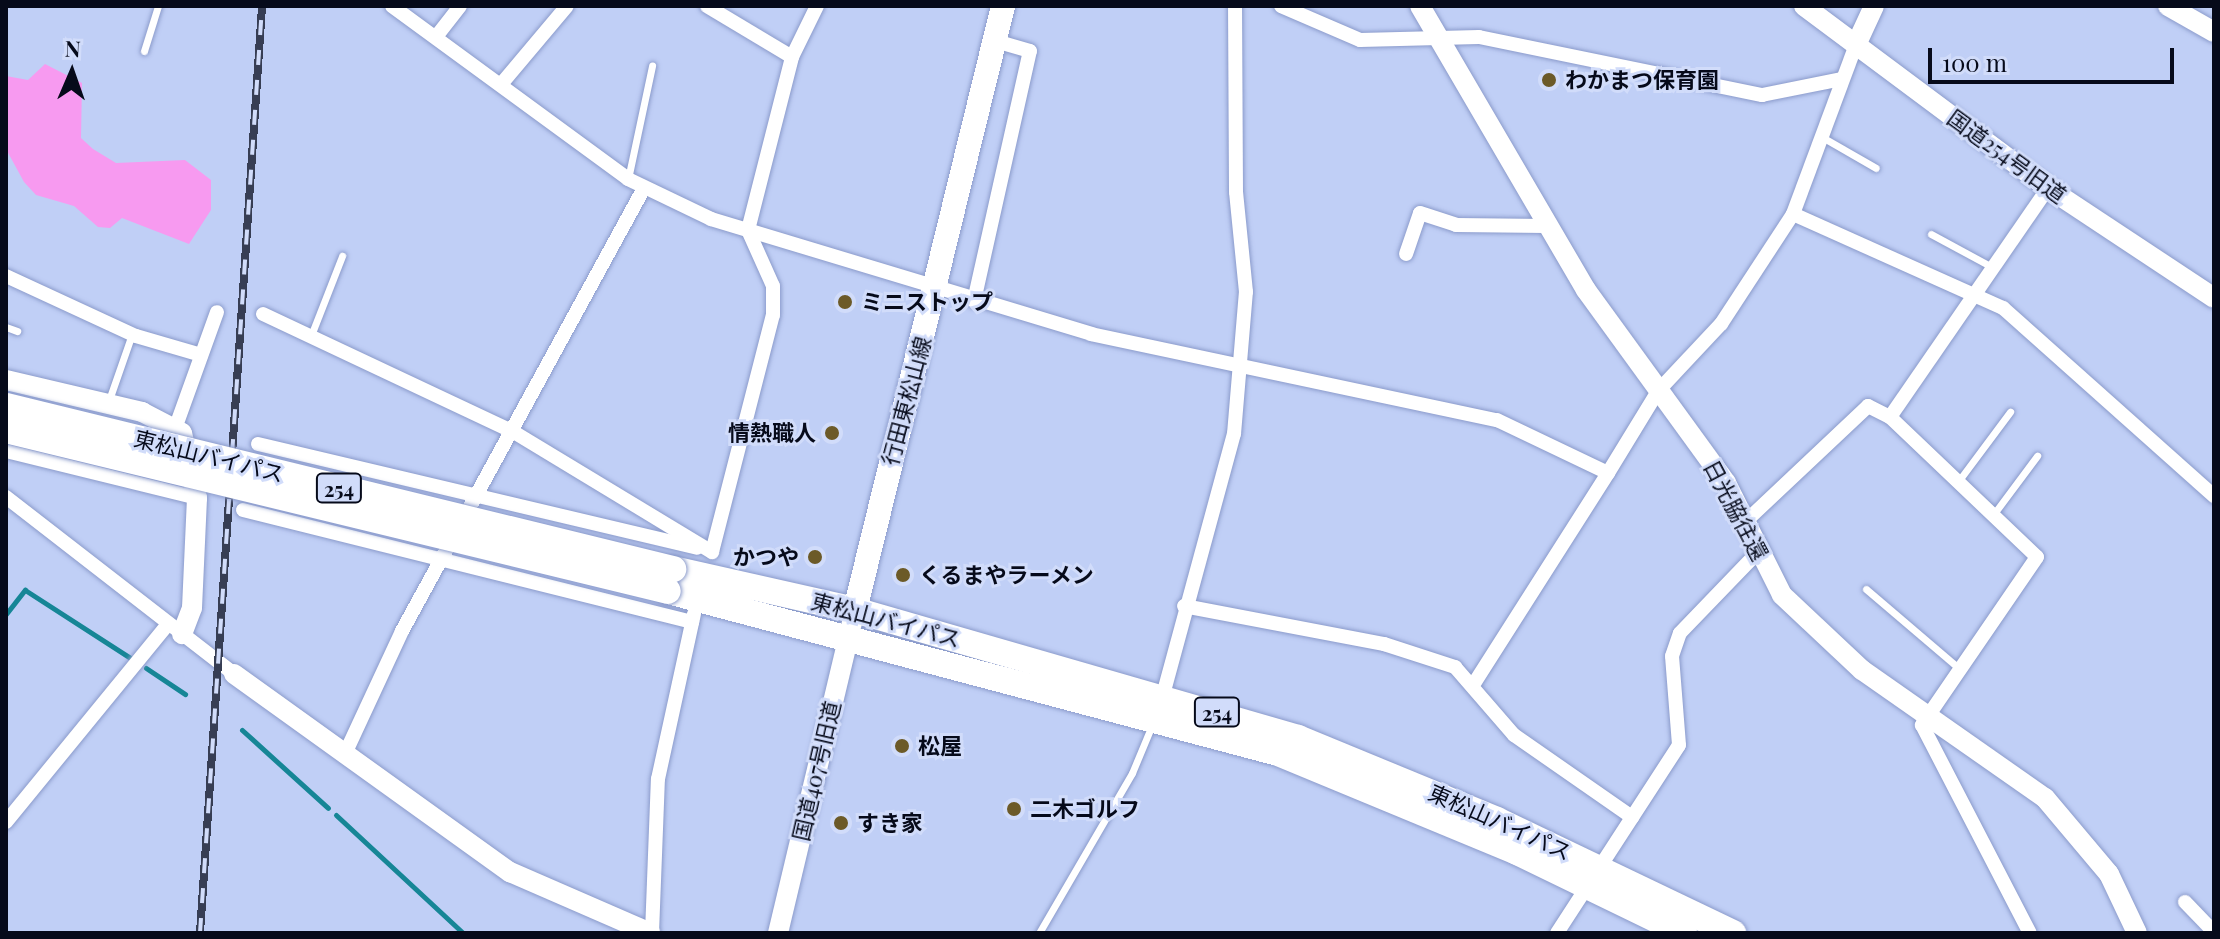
<!DOCTYPE html>
<meta charset="utf-8">
<style>
body{margin:0}
#map{position:relative;width:2220px;height:939px;overflow:hidden;background:#c0cff6;font-family:"Playfair Display","Noto Sans JP",serif}
div>[style]{position:absolute}
.green>*{inset:0;background:#f79af0}
.stream>*{height:5px;margin:-2.5px;padding:0 2.5px;transform-origin:2.5px;border-radius:2.5px;background:#168696}
.roads{filter:drop-shadow(0 0 2px #8b9bcb) drop-shadow(0 0 2px #8b9bcb)}
.lane>*{height:7px;margin:-3.5px;padding:0 3.5px;transform-origin:3.5px;border-radius:3.5px;background:#fff}
.street>*{height:14px;margin:-7px;padding:0 7px;transform-origin:7px;border-radius:7px;background:#fff}
.secondary>*{height:20px;margin:-10px;padding:0 10px;transform-origin:10px;border-radius:10px;background:#fff}
.primary>*{height:24px;margin:-12px;padding:0 12px;transform-origin:12px;border-radius:12px;background:#fff}
.highway>*{height:26px;margin:-13px;padding:0 13px;transform-origin:13px;border-radius:13px;background:#fff}
.rail>*{height:8px;margin-top:-4px;transform-origin:0;background:repeating-linear-gradient(90deg,#d1dcfa 0 15px,#373e54 0 30px);box-sizing:border-box;border-block:2px solid #373e54}
.bridges{filter:drop-shadow(0 0 2px #8b9bcb) drop-shadow(0 0 2px #8b9bcb)}
.highway-bridge>*{height:26px;margin:-13px;padding:0 13px;transform-origin:13px;border-radius:13px;background:#fff}
.dots>*{width:22px;height:22px;translate:-50% -50%;box-sizing:border-box;border:4px solid #d1dcfa;border-radius:50%}
span{translate:-50% -50%;white-space:nowrap;text-align:center;line-height:1.15;-webkit-text-stroke:6px #d1dcfa;paint-order:stroke}
.shield-label span{padding:2px 6px;background:#d1dcfa;border:2px solid;border-radius:6px;-webkit-text-stroke-width:0}
.shield-label{font-size:20px;color:#060a1a;font-weight:700}
.poi-label{font-size:22px;color:#060a1a;font-weight:700}
.left{translate:0 -50%;text-align:left}
.right{translate:-100% -50%;text-align:right}
.street-label{font-size:22px;color:#060a1a}
.frame{position:absolute;inset:0;border:8px solid #060a1a;pointer-events:none}
.north{position:absolute;left:32px;top:32px;width:80px;height:80px;-webkit-text-stroke:6px #d1dcfa;paint-order:stroke;rotate:2deg;font-size:22px;font-weight:700;line-height:32px;text-align:center;color:#060a1a}
.north::after{content:'';display:block;margin:auto;width:28px;height:36px;background:#060a1a;clip-path:polygon(50% 0,100% 100%,50% 72%,0 100%)}
.scale{position:absolute;left:1928px;top:48px;width:246px;height:36px;box-sizing:border-box;border:4px solid #060a1a;border-top:0;padding-left:10px;font-size:24px;line-height:28px;white-space:nowrap;color:#060a1a;-webkit-text-stroke:6px #d1dcfa;paint-order:stroke}
</style>
<div id="map">
<div class="green">
<i style="clip-path:polygon(45px 64px,82px 83px,81px 138px,93px 149px,116px 163px,185px 160px,211px 180px,211px 210px,189px 244px,122px 218px,110px 228px,98px 227px,74px 206px,36px 195px,24px 182px,6px 149px,6px 76px,28px 80px)"></i>
</div>
<div class="stream">
<i style="left:6px;top:614px;width:31px;rotate:-52deg"></i>
<i style="left:25px;top:590px;width:127px;rotate:32.8deg"></i>
<i style="left:146px;top:668px;width:47px;rotate:33.7deg"></i>
<i style="left:242px;top:730px;width:116px;rotate:42.2deg"></i>
<i style="left:336px;top:815px;width:173px;rotate:42.9deg"></i>
</div>
<div class="roads">
<div class="lane">
<i style="left:144px;top:51px;width:47px;rotate:-72.7deg"></i>
<i style="left:1822px;top:137px;width:62px;rotate:29.9deg"></i>
<i style="left:628px;top:179px;width:116px;rotate:-78deg"></i>
<i style="left:1931px;top:234px;width:69px;rotate:28.4deg"></i>
<i style="left:6px;top:327px;width:12px;rotate:20deg"></i>
<i style="left:312px;top:333px;width:83px;rotate:-68.7deg"></i>
<i style="left:109px;top:400px;width:70px;rotate:-70.8deg"></i>
<i style="left:1957px;top:483px;width:89px;rotate:-53.3deg"></i>
<i style="left:1993px;top:515px;width:74px;rotate:-53.3deg"></i>
<i style="left:1866px;top:589px;width:125px;rotate:40.5deg"></i>
<i style="left:1039px;top:933px;width:185px;rotate:-59.8deg"></i>
<i style="left:1132px;top:773px;width:52px;rotate:-67.4deg"></i>
</div>
<div class="street">
<i style="left:392px;top:6px;width:293px;rotate:36.2deg"></i>
<i style="left:628px;top:179px;width:92px;rotate:25.7deg"></i>
<i style="left:711px;top:219px;width:397px;rotate:16.8deg"></i>
<i style="left:1091px;top:334px;width:415px;rotate:12deg"></i>
<i style="left:1497px;top:420px;width:123px;rotate:25.5deg"></i>
<i style="left:1608px;top:473px;width:96px;rotate:-58.6deg"></i>
<i style="left:1658px;top:391px;width:92px;rotate:-46.8deg"></i>
<i style="left:1721px;top:324px;width:131px;rotate:-56.8deg"></i>
<i style="left:1793px;top:214px;width:180px;rotate:-69.6deg"></i>
<i style="left:707px;top:6px;width:99px;rotate:31deg"></i>
<i style="left:1281px;top:6px;width:86px;rotate:23.3deg"></i>
<i style="left:1360px;top:40px;width:119px;rotate:-1.4deg"></i>
<i style="left:1479px;top:37px;width:289px;rotate:11.6deg"></i>
<i style="left:1762px;top:95px;width:82px;rotate:-11.3deg"></i>
<i style="left:439px;top:33px;width:34px;rotate:-52deg"></i>
<i style="left:503px;top:82px;width:99px;rotate:-49.9deg"></i>
<i style="left:1793px;top:214px;width:230px;rotate:24.1deg"></i>
<i style="left:2003px;top:308px;width:283px;rotate:41.7deg"></i>
<i style="left:1406px;top:254px;width:43px;rotate:-71.1deg"></i>
<i style="left:1420px;top:213px;width:38px;rotate:18deg"></i>
<i style="left:1456px;top:225px;width:90px;rotate:0.6deg"></i>
<i style="left:6px;top:276px;width:143px;rotate:24.8deg"></i>
<i style="left:136px;top:336px;width:68px;rotate:16.3deg"></i>
<i style="left:974px;top:301px;width:256px;rotate:-77.4deg"></i>
<i style="left:1030px;top:51px;width:36px;rotate:-164deg"></i>
<i style="left:263px;top:314px;width:275px;rotate:25.2deg"></i>
<i style="left:512px;top:431px;width:234px;rotate:31.2deg"></i>
<i style="left:712px;top:552px;width:245px;rotate:-75.6deg"></i>
<i style="left:773px;top:315px;width:29px;rotate:-90deg"></i>
<i style="left:773px;top:286px;width:61px;rotate:-114.1deg"></i>
<i style="left:748px;top:230px;width:179px;rotate:-75.7deg"></i>
<i style="left:792px;top:57px;width:57px;rotate:-63.9deg"></i>
<i style="left:1890px;top:417px;width:278px;rotate:-55.4deg"></i>
<i style="left:176px;top:426px;width:121px;rotate:-70.2deg"></i>
<i style="left:258px;top:444px;width:451px;rotate:13.3deg"></i>
<i style="left:6px;top:451px;width:197px;rotate:13.8deg"></i>
<i style="left:6px;top:497px;width:289px;rotate:37.8deg"></i>
<i style="left:243px;top:510px;width:463px;rotate:14deg"></i>
<i style="left:1745px;top:522px;width:169px;rotate:-43.3deg"></i>
<i style="left:1868px;top:406px;width:25px;rotate:27deg"></i>
<i style="left:1890px;top:417px;width:203px;rotate:43.6deg"></i>
<i style="left:2037px;top:557px;width:204px;rotate:124.4deg"></i>
<i style="left:1922px;top:725px;width:234px;rotate:62.6deg"></i>
<i style="left:1184px;top:606px;width:204px;rotate:10.8deg"></i>
<i style="left:1384px;top:644px;width:75px;rotate:17.9deg"></i>
<i style="left:1455px;top:667px;width:90px;rotate:49.1deg"></i>
<i style="left:1514px;top:735px;width:144px;rotate:34.8deg"></i>
<i style="left:1475px;top:682px;width:248px;rotate:-57.5deg"></i>
<i style="left:1163px;top:695px;width:270px;rotate:-74.8deg"></i>
<i style="left:1234px;top:434px;width:143px;rotate:-85.2deg"></i>
<i style="left:1246px;top:292px;width:100px;rotate:-95.7deg"></i>
<i style="left:1236px;top:192px;width:186px;rotate:-90.3deg"></i>
<i style="left:344px;top:756px;width:138px;rotate:-65.1deg"></i>
<i style="left:402px;top:631px;width:505px;rotate:-61.35deg"></i>
<i style="left:6px;top:822px;width:256px;rotate:-50.7deg"></i>
<i style="left:2185px;top:902px;width:42px;rotate:46deg"></i>
<i style="left:652px;top:933px;width:154px;rotate:-87.8deg"></i>
<i style="left:658px;top:779px;width:169px;rotate:-77.7deg"></i>
<i style="left:1557px;top:933px;width:224px;rotate:-57deg"></i>
<i style="left:1679px;top:745px;width:89px;rotate:-94.5deg"></i>
<i style="left:1672px;top:656px;width:24px;rotate:-71deg"></i>
<i style="left:1680px;top:633px;width:112px;rotate:-46.1deg"></i>
</div>
<div class="secondary">
<i style="left:1420px;top:6px;width:329px;rotate:59.7deg"></i>
<i style="left:1586px;top:290px;width:238px;rotate:54deg"></i>
<i style="left:1726px;top:483px;width:125px;rotate:63.4deg"></i>
<i style="left:1782px;top:595px;width:110px;rotate:43.2deg"></i>
<i style="left:1862px;top:670px;width:223px;rotate:35deg"></i>
<i style="left:2045px;top:798px;width:99px;rotate:49.9deg"></i>
<i style="left:2109px;top:874px;width:65px;rotate:64.6deg"></i>
<i style="left:1804px;top:6px;width:304px;rotate:36.7deg"></i>
<i style="left:2048px;top:188px;width:199px;rotate:33.5deg"></i>
<i style="left:2168px;top:6px;width:53px;rotate:29.5deg"></i>
<i style="left:1856px;top:45px;width:43px;rotate:-65.2deg"></i>
<i style="left:6px;top:380px;width:140px;rotate:13.2deg"></i>
<i style="left:142px;top:412px;width:45px;rotate:27.7deg"></i>
<i style="left:182px;top:433px;width:67px;rotate:77deg"></i>
<i style="left:197px;top:498px;width:110px;rotate:92.6deg"></i>
<i style="left:192px;top:608px;width:28px;rotate:111deg"></i>
<i style="left:234px;top:674px;width:340px;rotate:35.7deg"></i>
<i style="left:510px;top:872px;width:153px;rotate:23.5deg"></i>
<i style="left:778px;top:933px;width:332px;rotate:-76.6deg"></i>
</div>
<div class="primary">
<i style="left:855px;top:610px;width:622px;rotate:-76.23deg"></i>
</div>
<div class="highway">
<i style="left:673px;top:569px;width:187px;rotate:12.7deg"></i>
<i style="left:855px;top:610px;width:461px;rotate:16.1deg"></i>
<i style="left:1298px;top:738px;width:215px;rotate:22.4deg"></i>
<i style="left:1497px;top:820px;width:262px;rotate:25.6deg"></i>
<i style="left:668px;top:591px;width:631px;rotate:14.87deg"></i>
<i style="left:1278px;top:753px;width:259px;rotate:22.5deg"></i>
<i style="left:1517px;top:852px;width:186px;rotate:25.9deg"></i>
</div>
</div>
<div class="rail">
<i style="left:200px;top:933px;width:929px;rotate:-86.17deg"></i>
</div>
<div class="bridges">
<div class="highway-bridge">
<i style="left:6px;top:406px;width:687px;rotate:13.73deg"></i>
<i style="left:6px;top:430px;width:681px;rotate:13.67deg"></i>
</div>
</div>
<div class="dots">
<i style="left:1549px;top:80px;background:#6c5a28"></i>
<i style="left:845px;top:302px;background:#6c5a28"></i>
<i style="left:832px;top:433px;background:#6c5a28"></i>
<i style="left:815px;top:557px;background:#6c5a28"></i>
<i style="left:903px;top:575px;background:#6c5a28"></i>
<i style="left:902px;top:746px;background:#6c5a28"></i>
<i style="left:1014px;top:809px;background:#6c5a28"></i>
<i style="left:841px;top:823px;background:#6c5a28"></i>
</div>
<div class="shield-label">
<span style="left:339px;top:488px">254</span>
<span style="left:1217px;top:712px">254</span>
</div>
<div class="poi-label">
<span class="left" style="left:1565px;top:80px">わかまつ保育園</span>
<span class="left" style="left:861px;top:302px">ミニストップ</span>
<span class="right" style="left:816px;top:433px">情熱職人</span>
<span class="right" style="left:799px;top:557px">かつや</span>
<span class="left" style="left:919px;top:575px">くるまやラーメン</span>
<span class="left" style="left:918px;top:746px">松屋</span>
<span class="left" style="left:1030px;top:809px">二木ゴルフ</span>
<span class="left" style="left:857px;top:823px">すき家</span>
</div>
<div class="street-label">
<span style="left:2007px;top:156px;rotate:36deg">国道254号旧道</span>
<span style="left:906px;top:401px;rotate:-75deg">行田東松山線</span>
<span style="left:209px;top:456px;rotate:14deg">東松山バイパス</span>
<span style="left:1736px;top:510px;rotate:62deg">日光脇往還</span>
<span style="left:886px;top:620px;rotate:15deg">東松山バイパス</span>
<span style="left:816px;top:771px;rotate:-77deg">国道407号旧道</span>
<span style="left:1500px;top:822px;rotate:24deg">東松山バイパス</span>
</div>
<div class="frame"></div>
<div class="north">N</div>
<div class="scale">100 m</div>
</div>
